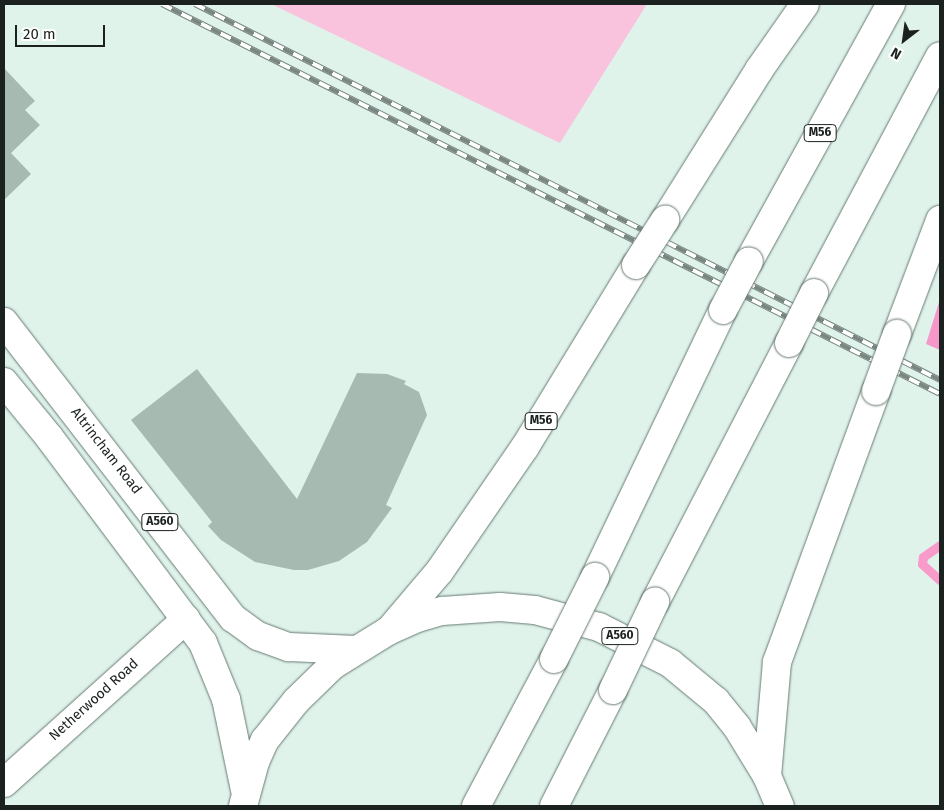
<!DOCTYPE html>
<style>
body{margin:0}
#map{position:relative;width:944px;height:810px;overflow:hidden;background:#dff3eb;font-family:"Fira Sans",sans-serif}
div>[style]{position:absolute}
.green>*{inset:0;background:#f9c3dd}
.forest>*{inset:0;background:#f598c9}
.stream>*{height:9px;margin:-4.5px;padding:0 4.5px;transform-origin:4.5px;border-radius:4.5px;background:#f89bcb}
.building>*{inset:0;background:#a7bab2}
.roads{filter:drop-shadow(0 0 1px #677a72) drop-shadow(0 0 1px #677a72)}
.minor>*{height:28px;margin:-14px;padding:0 14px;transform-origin:14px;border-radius:14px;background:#fff}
.highway>*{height:28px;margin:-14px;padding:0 14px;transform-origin:14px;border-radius:14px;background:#fff}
.rail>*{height:5.5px;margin-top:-2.75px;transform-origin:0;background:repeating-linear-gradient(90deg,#fff 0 11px,#798681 0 22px);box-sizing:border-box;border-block:1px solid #798681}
.bridges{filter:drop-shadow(0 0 1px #677a72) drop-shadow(0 0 1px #677a72)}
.highway-bridge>*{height:28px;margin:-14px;padding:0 14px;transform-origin:14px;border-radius:14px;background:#fff}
span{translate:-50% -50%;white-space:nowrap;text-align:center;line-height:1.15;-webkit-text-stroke:4px #fff;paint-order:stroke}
.shield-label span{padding:1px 4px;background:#fff;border:1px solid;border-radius:4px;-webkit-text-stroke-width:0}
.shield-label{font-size:12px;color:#1a211e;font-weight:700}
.street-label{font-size:14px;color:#1a211e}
.frame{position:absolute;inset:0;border:5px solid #1a211e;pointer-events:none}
.north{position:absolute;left:879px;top:15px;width:50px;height:50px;-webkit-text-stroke:4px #fff;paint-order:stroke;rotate:210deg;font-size:14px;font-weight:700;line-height:20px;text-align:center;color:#1a211e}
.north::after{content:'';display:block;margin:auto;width:18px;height:22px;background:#1a211e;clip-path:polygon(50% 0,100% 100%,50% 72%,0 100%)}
.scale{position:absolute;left:15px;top:25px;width:90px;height:22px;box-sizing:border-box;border:2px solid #1a211e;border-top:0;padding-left:6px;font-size:15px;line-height:18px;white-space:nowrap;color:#1a211e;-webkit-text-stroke:4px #fff;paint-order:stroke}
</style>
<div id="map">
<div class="green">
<i style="clip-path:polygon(271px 4px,647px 4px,560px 143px)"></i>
</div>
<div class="forest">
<i style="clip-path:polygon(940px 299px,940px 350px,926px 344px)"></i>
</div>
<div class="stream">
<i style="left:940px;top:545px;width:21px;rotate:145deg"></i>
<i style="left:923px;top:557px;width:7px;rotate:98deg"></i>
<i style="left:922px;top:564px;width:24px;rotate:42deg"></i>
</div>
<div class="building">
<i style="clip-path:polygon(4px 68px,35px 101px,25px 110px,40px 125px,11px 153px,31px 174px,4px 200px)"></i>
<i style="clip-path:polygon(197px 369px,297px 499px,357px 373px,387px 374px,406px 381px,404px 384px,419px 392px,427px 415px,386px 505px,392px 508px,367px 542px,339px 561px,308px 570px,294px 570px,255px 562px,221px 540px,208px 526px,212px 522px,131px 420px)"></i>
</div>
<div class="roads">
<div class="minor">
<i style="left:4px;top:783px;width:245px;rotate:-42deg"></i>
</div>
<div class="highway">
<i style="left:665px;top:220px;width:177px;rotate:-57.9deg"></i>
<i style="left:759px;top:70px;width:80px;rotate:-55.1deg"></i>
<i style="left:749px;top:261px;width:294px;rotate:-61.1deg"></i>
<i style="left:814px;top:293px;width:268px;rotate:-62deg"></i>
<i style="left:4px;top:322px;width:374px;rotate:52.3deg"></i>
<i style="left:233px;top:618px;width:31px;rotate:36deg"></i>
<i style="left:258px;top:636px;width:33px;rotate:20deg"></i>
<i style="left:289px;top:647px;width:67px;rotate:2.6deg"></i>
<i style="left:897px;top:334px;width:122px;rotate:-69.3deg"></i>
<i style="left:4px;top:382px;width:71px;rotate:50.7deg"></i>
<i style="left:49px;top:437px;width:257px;rotate:53.2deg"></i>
<i style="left:203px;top:643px;width:61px;rotate:67.7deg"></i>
<i style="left:226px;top:699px;width:93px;rotate:78.2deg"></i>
<i style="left:595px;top:577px;width:296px;rotate:-64.4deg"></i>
<i style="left:655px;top:602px;width:292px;rotate:-62.6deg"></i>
<i style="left:393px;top:626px;width:71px;rotate:-49.6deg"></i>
<i style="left:439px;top:572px;width:152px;rotate:-55.5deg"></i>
<i style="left:525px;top:447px;width:213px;rotate:-58.6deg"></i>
<i style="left:767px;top:776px;width:114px;rotate:-85deg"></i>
<i style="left:777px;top:662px;width:289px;rotate:-69.9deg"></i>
<i style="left:243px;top:806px;width:46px;rotate:-74.7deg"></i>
<i style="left:255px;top:762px;width:24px;rotate:-66deg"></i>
<i style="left:265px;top:740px;width:50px;rotate:-51.5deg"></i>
<i style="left:296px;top:701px;width:52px;rotate:-44.2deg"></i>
<i style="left:333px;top:665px;width:65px;rotate:-31.7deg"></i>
<i style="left:388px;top:631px;width:32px;rotate:-24deg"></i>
<i style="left:417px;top:618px;width:26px;rotate:-16deg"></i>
<i style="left:442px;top:611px;width:58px;rotate:-3.9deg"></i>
<i style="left:500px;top:607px;width:35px;rotate:5deg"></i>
<i style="left:535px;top:610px;width:66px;rotate:14.9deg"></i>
<i style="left:599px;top:627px;width:80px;rotate:26.9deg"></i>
<i style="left:670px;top:663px;width:60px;rotate:39.6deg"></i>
<i style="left:716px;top:701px;width:33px;rotate:51deg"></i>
<i style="left:737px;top:727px;width:57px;rotate:58.5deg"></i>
<i style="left:767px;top:776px;width:33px;rotate:67deg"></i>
<i style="left:476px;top:806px;width:166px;rotate:-62deg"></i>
<i style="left:554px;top:806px;width:130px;rotate:-63deg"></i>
</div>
</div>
<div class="rail">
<i style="left:162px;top:4px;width:870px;rotate:26.62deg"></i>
<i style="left:195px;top:4px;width:835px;rotate:26.78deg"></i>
</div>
<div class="bridges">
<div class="highway-bridge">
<i style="left:636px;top:265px;width:54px;rotate:-57.2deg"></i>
<i style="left:723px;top:310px;width:55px;rotate:-62deg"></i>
<i style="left:789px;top:343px;width:56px;rotate:-63.4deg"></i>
<i style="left:876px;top:391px;width:61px;rotate:-69.8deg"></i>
<i style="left:554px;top:659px;width:92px;rotate:-63.4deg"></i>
<i style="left:613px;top:690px;width:98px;rotate:-64.5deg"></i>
</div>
</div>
<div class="shield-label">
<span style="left:820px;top:133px">M56</span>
<span style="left:541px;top:421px">M56</span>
<span style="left:160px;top:522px">A560</span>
<span style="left:620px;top:636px">A560</span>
</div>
<div class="street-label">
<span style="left:106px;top:451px;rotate:52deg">Altrincham Road</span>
<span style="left:94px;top:700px;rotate:-42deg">Netherwood Road</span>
</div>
<div class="frame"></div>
<div class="north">N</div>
<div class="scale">20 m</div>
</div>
